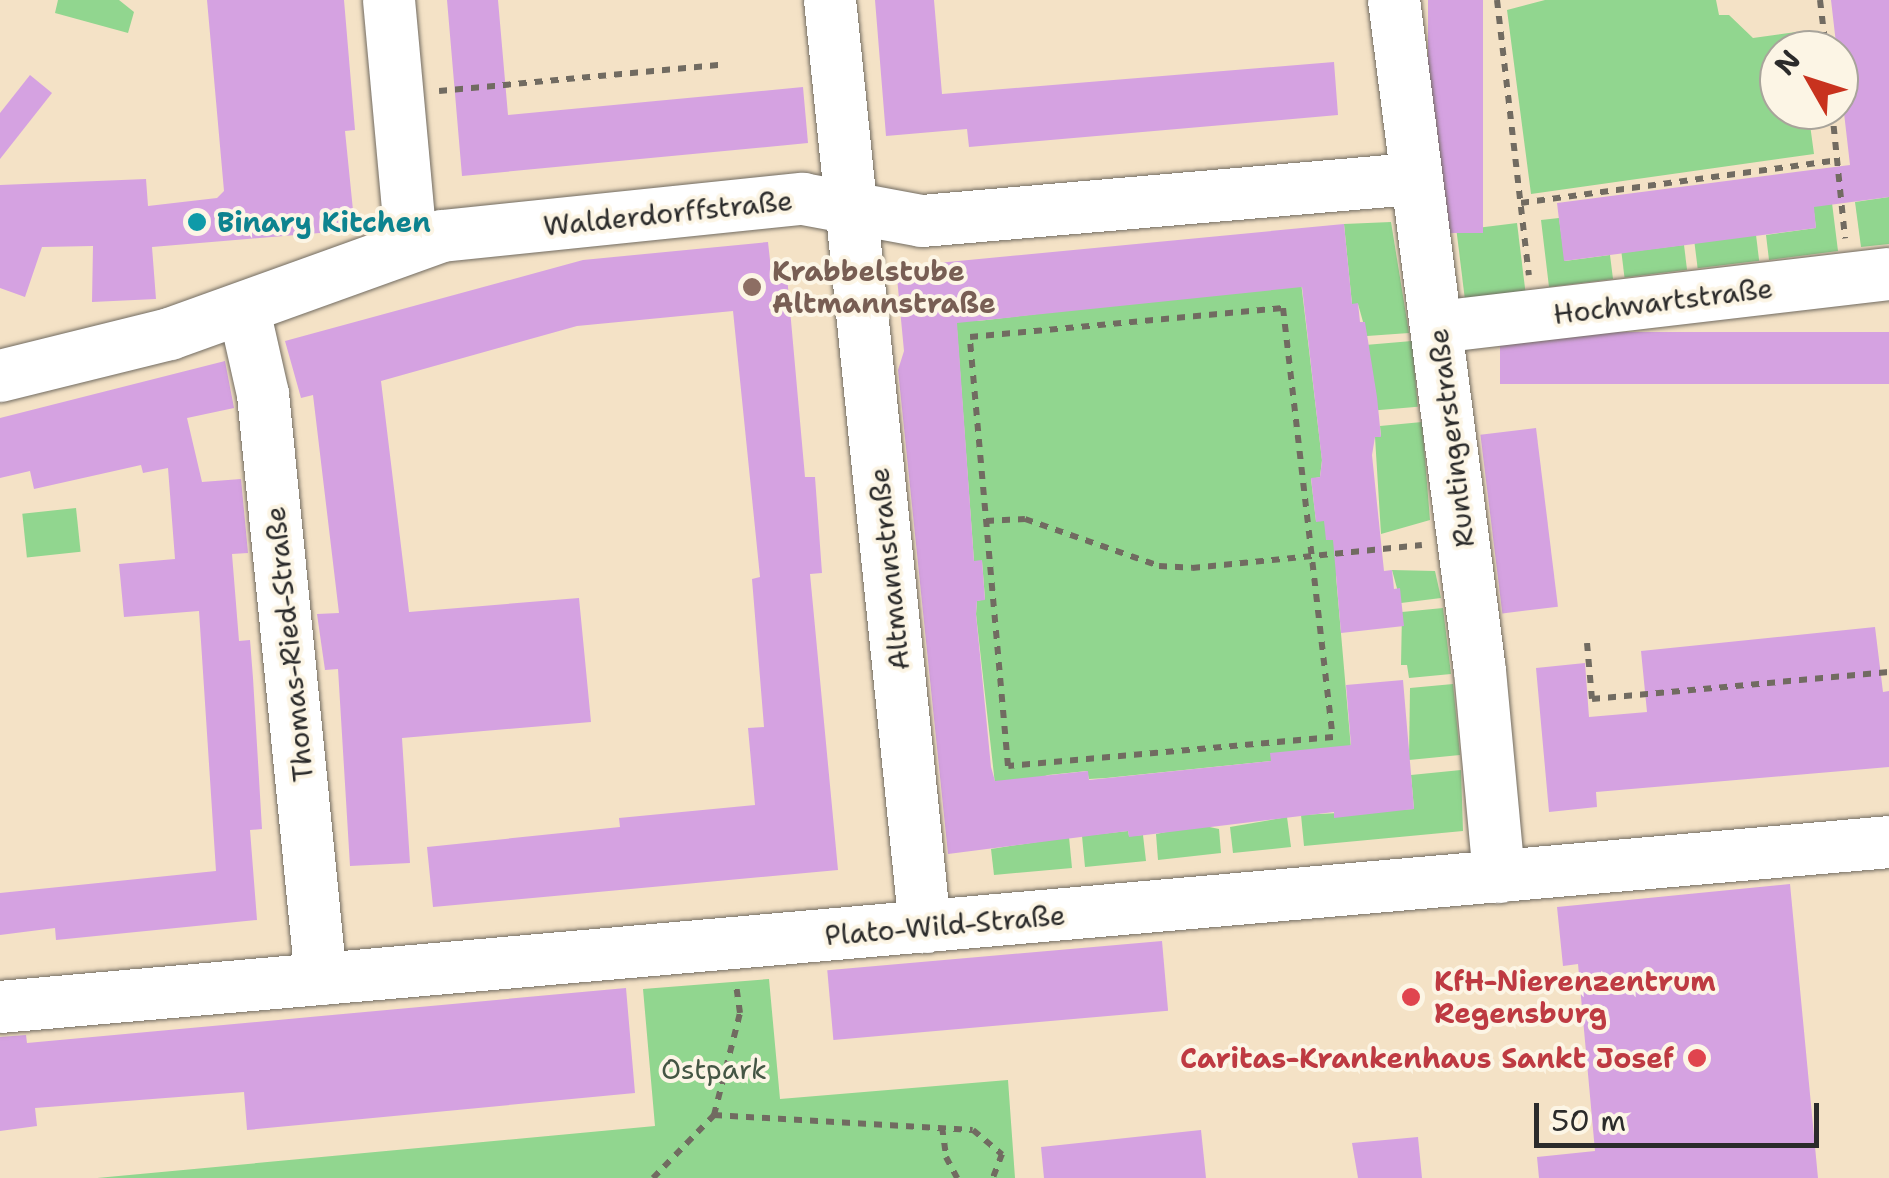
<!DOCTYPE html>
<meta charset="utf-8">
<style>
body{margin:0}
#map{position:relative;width:1889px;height:1178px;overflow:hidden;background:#f4e2c6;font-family:"Shantell Sans",sans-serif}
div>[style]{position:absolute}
.green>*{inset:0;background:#91d68f;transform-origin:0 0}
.building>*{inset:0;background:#d5a2e1;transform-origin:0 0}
.path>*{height:6px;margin-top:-3px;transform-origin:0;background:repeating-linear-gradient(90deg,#716b61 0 8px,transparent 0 16px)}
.roads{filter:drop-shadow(0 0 2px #716b61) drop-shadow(0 0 2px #716b61)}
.minor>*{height:52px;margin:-26px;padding:0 26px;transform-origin:26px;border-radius:26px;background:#fff}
.dots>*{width:28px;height:28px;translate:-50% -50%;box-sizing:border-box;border:5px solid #fcf5e5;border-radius:50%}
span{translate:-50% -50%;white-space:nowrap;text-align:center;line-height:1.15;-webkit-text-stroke:8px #fcf5e5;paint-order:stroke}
.street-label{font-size:28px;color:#2b2b2b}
.culture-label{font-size:28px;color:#0d838f;font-weight:700}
.left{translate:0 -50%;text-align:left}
.education-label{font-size:28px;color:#785e54;font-weight:700}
.health-label{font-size:28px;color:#be3a42;font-weight:700}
.right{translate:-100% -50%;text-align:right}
.park-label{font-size:28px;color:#445644}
.north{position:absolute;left:1759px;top:30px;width:100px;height:100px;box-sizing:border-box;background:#fcf5e5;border:2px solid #a8a49b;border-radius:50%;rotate:309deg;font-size:28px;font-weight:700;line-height:40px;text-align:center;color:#2b2b2b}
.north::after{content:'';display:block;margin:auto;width:35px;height:45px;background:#c8321e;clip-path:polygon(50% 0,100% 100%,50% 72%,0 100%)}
.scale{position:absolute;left:1534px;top:1103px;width:285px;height:45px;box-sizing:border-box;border:5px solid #2b2b2b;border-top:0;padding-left:12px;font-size:30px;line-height:35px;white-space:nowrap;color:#2b2b2b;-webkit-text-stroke:8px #fcf5e5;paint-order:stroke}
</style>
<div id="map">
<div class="green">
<i style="clip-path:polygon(58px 0,119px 0,134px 12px,128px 33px,55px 13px)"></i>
<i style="clip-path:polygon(1545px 0,1716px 0,1719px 15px,1729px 15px,1753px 38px,1796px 32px,1799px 50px,1779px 50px,1779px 110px,1808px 110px,1814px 154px,1531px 194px,1507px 10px)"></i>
<i style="clip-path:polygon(1831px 195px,1838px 251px,1769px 260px,1766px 235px,1816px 228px,1812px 197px)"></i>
<i style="clip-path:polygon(1889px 197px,1889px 244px,1861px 247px,1855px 202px)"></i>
<i style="clip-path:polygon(1559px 218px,1565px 261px,1610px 255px,1613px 279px,1549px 287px,1541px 220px)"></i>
<i style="clip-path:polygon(1391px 222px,1409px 333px,1367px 336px,1358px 304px,1352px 304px,1344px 224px)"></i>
<i style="left:1517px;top:223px;width:70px;height:61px;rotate:83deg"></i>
<i style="left:1756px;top:235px;width:26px;height:62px;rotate:83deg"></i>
<i style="left:1684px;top:245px;width:25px;height:63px;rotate:83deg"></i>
<i style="clip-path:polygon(1301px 282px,1322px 460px,1320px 477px,1311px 479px,1316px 521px,1325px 521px,1327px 540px,1376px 535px,1336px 576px,1352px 760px,1271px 753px,1271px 761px,1106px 778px,1089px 779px,1087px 771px,1048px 775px,996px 793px,976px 614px,977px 601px,985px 599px,982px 561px,974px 561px,956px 316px,978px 321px)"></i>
<i style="left:1412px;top:341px;width:66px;height:44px;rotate:85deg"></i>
<i style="clip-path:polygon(1422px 422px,1430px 520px,1381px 534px,1375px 437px,1381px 436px,1380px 426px)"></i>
<i style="left:76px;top:508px;width:44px;height:54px;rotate:84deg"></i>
<i style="clip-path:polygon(1392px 570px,1435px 571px,1441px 598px,1401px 603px)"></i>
<i style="clip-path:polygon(1443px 608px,1451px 674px,1409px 678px,1407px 665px,1401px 665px,1402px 612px)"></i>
<i style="clip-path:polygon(1453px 684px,1460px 755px,1409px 760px,1410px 688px)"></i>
<i style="clip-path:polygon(1461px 770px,1463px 831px,1304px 846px,1301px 815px,1414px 809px,1411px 775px)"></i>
<i style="clip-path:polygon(1287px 817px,1291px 847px,1233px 853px,1230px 827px)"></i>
<i style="clip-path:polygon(1200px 825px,1219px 829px,1221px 853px,1158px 860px,1156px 834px)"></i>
<i style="clip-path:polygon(1128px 831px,1129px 836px,1143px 835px,1146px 861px,1085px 867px,1082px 836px)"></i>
<i style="clip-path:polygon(1069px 837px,1072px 868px,994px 875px,991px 849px)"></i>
<i style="clip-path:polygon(769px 979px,780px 1099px,1008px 1080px,1015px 1178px,97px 1178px,655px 1126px,643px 989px)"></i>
</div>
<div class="building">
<i style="clip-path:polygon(207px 0,344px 0,355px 130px,345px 131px,355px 230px,152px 247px,156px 299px,92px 302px,93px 246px,42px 247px,25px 297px,0 288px,0 185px,146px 179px,148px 206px,217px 198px,224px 191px)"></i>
<i style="clip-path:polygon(447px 0,498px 0,508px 115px,803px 87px,808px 143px,462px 176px)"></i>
<i style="clip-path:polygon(875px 0,934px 0,942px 94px,1334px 62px,1338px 115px,969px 147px,967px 129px,886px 136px)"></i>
<i style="left:1428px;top:0;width:55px;height:233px"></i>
<i style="clip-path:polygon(1831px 0,1889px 0,1889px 197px,1814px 207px,1816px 228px,1564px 261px,1557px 203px,1850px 165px)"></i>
<i style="clip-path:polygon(30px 75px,52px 93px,0 159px,0 113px)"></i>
<i style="clip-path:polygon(1344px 224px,1352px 304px,1358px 303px,1360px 322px,1365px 322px,1377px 397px,1381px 437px,1375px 437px,1372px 455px,1384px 571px,1392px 570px,1394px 589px,1400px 588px,1404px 626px,1341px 633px,1333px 540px,1326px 540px,1324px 521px,1316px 522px,1311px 478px,1320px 477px,1322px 461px,1302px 287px,957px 323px,974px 561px,982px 560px,985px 600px,977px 601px,976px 614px,991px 767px,995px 781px,1088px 771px,1089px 780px,1271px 761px,1270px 753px,1351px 745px,1346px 685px,1403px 680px,1414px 809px,1334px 818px,1334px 812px,1129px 837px,1128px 831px,948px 854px,898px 370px,904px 351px,896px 267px)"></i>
<i style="clip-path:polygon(768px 242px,772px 278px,787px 276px,805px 477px,815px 477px,822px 573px,810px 574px,838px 870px,433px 907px,427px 847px,620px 827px,619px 818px,755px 805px,748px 728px,764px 727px,752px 579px,760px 577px,733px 311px,577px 326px,381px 381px,409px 612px,579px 598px,591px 722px,402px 738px,410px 863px,350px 866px,338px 669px,325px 670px,317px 614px,339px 613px,313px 395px,301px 398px,285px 341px,583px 260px)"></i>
<i style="left:1889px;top:332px;width:52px;height:389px;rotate:90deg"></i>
<i style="clip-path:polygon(225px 361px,234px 408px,187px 418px,202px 482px,241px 479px,248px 553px,232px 554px,239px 641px,250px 640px,253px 678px,262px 829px,250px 830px,257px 920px,56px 940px,55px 928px,0 935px,0 893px,216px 871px,199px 611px,124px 617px,119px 564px,175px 559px,168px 468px,143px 473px,141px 465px,34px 489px,30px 471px,0 478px,0 418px)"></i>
<i style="left:1536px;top:428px;width:180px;height:56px;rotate:83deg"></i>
<i style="clip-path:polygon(1875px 627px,1883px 692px,1889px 691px,1889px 767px,1596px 792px,1597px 807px,1549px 812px,1536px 668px,1585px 663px,1589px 717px,1647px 712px,1641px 651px)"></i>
<i style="clip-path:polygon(1790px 884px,1818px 1178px,1539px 1178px,1537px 1157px,1595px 1151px,1578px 964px,1563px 966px,1557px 907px)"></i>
<i style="left:1162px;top:941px;width:70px;height:336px;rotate:85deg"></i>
<i style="clip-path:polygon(626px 988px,635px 1093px,247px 1130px,244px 1092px,35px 1108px,37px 1126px,0 1131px,0 1037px,26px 1035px,27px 1043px)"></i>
<i style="clip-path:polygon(1201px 1130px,1206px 1178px,1044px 1178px,1041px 1147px)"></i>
<i style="clip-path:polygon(1418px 1137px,1422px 1178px,1358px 1178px,1352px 1143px)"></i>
</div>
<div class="path">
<i style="left:1497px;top:0;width:277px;rotate:83.4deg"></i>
<i style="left:1820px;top:0;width:50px;rotate:83.2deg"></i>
<i style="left:439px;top:91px;width:283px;rotate:-5.3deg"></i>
<i style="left:1832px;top:110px;width:129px;rotate:84.2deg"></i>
<i style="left:1521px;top:203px;width:319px;rotate:-7.7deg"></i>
<i style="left:1283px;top:308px;width:432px;rotate:83.4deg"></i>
<i style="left:1333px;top:737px;width:326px;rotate:174.9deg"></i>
<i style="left:1008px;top:766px;width:431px;rotate:-95.1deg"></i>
<i style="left:970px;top:337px;width:314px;rotate:-5.3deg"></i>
<i style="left:986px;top:521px;width:39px;rotate:-3deg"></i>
<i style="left:1025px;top:519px;width:142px;rotate:19.3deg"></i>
<i style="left:1159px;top:566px;width:33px;rotate:3deg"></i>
<i style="left:1192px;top:568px;width:231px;rotate:-5.7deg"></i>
<i style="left:1587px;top:643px;width:56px;rotate:84.9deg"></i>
<i style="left:1592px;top:699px;width:298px;rotate:-5.2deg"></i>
<i style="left:714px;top:1115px;width:259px;rotate:3.3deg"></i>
<i style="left:973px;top:1130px;width:38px;rotate:40deg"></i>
<i style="left:1002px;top:1154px;width:26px;rotate:111deg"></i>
<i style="left:942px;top:1127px;width:30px;rotate:82deg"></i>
<i style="left:946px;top:1157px;width:24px;rotate:62deg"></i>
<i style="left:653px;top:1178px;width:88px;rotate:-45.9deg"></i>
<i style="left:714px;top:1115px;width:105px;rotate:-75.7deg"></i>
<i style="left:740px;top:1013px;width:28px;rotate:-98deg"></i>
</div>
<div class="roads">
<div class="minor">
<i style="left:389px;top:0;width:245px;rotate:84.8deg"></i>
<i style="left:830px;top:0;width:932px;rotate:84.15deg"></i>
<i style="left:1394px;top:0;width:676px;rotate:82.7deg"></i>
<i style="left:1480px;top:671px;width:207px;rotate:84.7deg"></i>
<i style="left:244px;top:310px;width:86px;rotate:77.3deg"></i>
<i style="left:263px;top:394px;width:588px;rotate:84.34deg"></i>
<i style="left:1438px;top:327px;width:454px;rotate:-6.7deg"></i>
<i style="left:0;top:376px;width:175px;rotate:-13.9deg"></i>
<i style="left:170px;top:334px;width:289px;rotate:-19.8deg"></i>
<i style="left:442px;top:236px;width:363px;rotate:-5.9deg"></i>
<i style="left:803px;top:199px;width:121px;rotate:10.5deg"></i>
<i style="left:922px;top:221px;width:496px;rotate:-4.9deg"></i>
<i style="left:0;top:1007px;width:1896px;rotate:-4.99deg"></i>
</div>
</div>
<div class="dots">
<i style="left:197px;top:222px;background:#0f9aa8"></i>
<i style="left:752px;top:287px;background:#8d6e63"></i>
<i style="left:1411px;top:997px;background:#e0444e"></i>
<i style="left:1697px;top:1058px;background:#e0444e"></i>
</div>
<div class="street-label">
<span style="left:668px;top:213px;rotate:-6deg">Walderdorffstraße</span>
<span style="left:1663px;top:301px;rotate:-7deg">Hochwartstraße</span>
<span style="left:1451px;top:438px;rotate:-97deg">Runtingerstraße</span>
<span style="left:889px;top:569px;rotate:-96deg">Altmannstraße</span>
<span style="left:289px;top:644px;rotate:-96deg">Thomas-Ried-Straße</span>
<span style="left:945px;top:925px;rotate:-5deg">Plato-Wild-Straße</span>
</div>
<div class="culture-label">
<span class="left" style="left:217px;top:222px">Binary Kitchen</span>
</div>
<div class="education-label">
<span class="left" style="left:772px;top:287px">Krabbelstube<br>Altmannstraße</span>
</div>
<div class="health-label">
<span class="left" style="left:1434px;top:997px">KfH-Nierenzentrum<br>Regensburg</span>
<span class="right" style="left:1674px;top:1058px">Caritas-Krankenhaus Sankt Josef</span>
</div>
<div class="park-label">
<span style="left:714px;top:1069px">Ostpark</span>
</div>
<div class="north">N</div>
<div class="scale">50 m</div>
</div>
